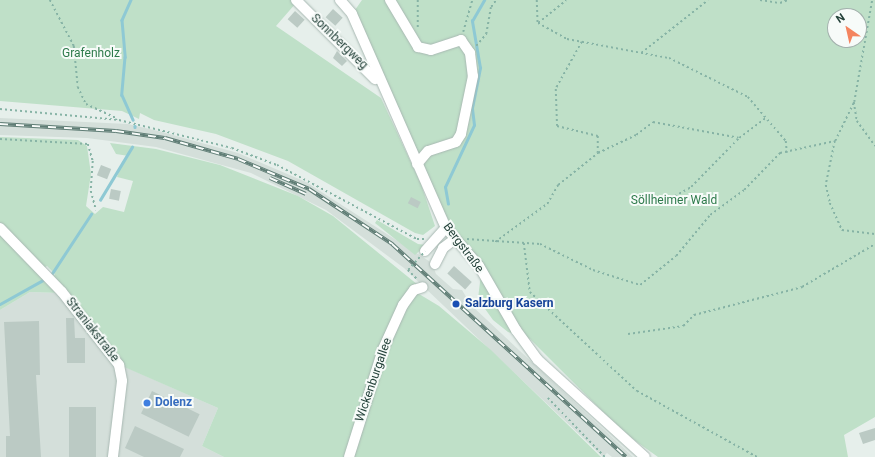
<!DOCTYPE html>
<meta charset="utf-8">
<style>
body{margin:0}
#map{position:relative;width:875px;height:457px;overflow:hidden;background:#e6efeb;font-family:Roboto,sans-serif}
div>[style]{position:absolute}
.built>*{inset:0;background:#d4dfda}
.green>*{inset:0;background:#bfe0c8}
.stream>*{height:2.5px;margin:-1.25px;padding:0 1.25px;transform-origin:1.25px;border-radius:1.25px;background:#8ec9d4}
.building>*{inset:0;background:#bbcac4;transform-origin:0 0}
.path>*{height:1.5px;margin-top:-0.75px;transform-origin:0;background:repeating-linear-gradient(90deg,#86b3a5 0 2px,transparent 0 5px)}
.roads{filter:drop-shadow(0 0 1px #a8b8b2) drop-shadow(0 0 1px #a8b8b2)}
.minor>*{height:10px;margin:-5px;padding:0 5px;transform-origin:5px;border-radius:5px;background:#fff}
.rail>*{height:4px;margin-top:-2px;transform-origin:0;background:repeating-linear-gradient(90deg,#f7fbf9 0 8px,#5f7d75 0 16px);box-sizing:border-box;border-block:1px solid #5f7d75}
.path-bridge>*{height:1.5px;margin-top:-0.75px;transform-origin:0;background:repeating-linear-gradient(90deg,#86b3a5 0 2px,transparent 0 5px)}
.dots>*{width:11px;height:11px;translate:-50% -50%;box-sizing:border-box;border:2px solid #f7fbf9;border-radius:50%}
span{translate:-50% -50%;white-space:nowrap;text-align:center;line-height:1.15;-webkit-text-stroke:4px #f7fbf9;paint-order:stroke}
.street-label{font-size:12px;color:#24423a}
.park-label{font-size:12px;color:#2d7a4b}
.transit-label{font-size:12px;color:#164399;font-weight:700}
.left{translate:0 -50%;text-align:left}
.shop-label{font-size:12px;color:#366cbe;font-weight:700}
.north{position:absolute;left:827px;top:8px;width:40px;height:40px;box-sizing:border-box;background:#f7fbf9;border:1px solid #a3b1ad;border-radius:50%;rotate:326deg;font-size:11px;font-weight:700;line-height:16px;text-align:center;color:#24423a}
.north::after{content:'';display:block;margin:auto;width:14px;height:18px;background:#f4845f;clip-path:polygon(50% 0,100% 100%,50% 72%,0 100%)}
</style>
<div id="map">
<div class="built">
<i style="clip-path:polygon(0 118px,128px 124px,162px 132px,238px 153px,306px 182px,432px 263px,436px 274px,453px 289px,462px 290px,471px 305px,633px 457px,612px 457px,607px 453px,603px 457px,404px 268px,326px 210px,251px 173px,156px 147px,87px 138px,0 135px)"></i>
<i style="clip-path:polygon(30px 292px,60px 293px,114px 362px,218px 408px,202px 446px,224px 457px,0 457px,0 310px)"></i>
</div>
<div class="green">
<i style="clip-path:polygon(0 0,293px 0,296px 3px,276px 26px,381px 98px,421px 184px,435px 226px,423px 235px,415px 233px,288px 161px,216px 134px,154px 120px,140px 113px,139px 119px,122px 111px,0 101px)"></i>
<i style="clip-path:polygon(evenodd,362px 0,875px 0,875px 417px,844px 435px,848px 457px,658px 457px,623px 432px,530px 339px,508px 332px,493px 320px,478px 299px,482px 265px,461px 242px,446px 216px,389px 94px,355px 10px,362px 0,835px 16px,859px 16px,859px 40px,835px 40px,835px 16px)"></i>
<i style="clip-path:polygon(0 137px,78px 140px,87px 146px,91px 174px,86px 206px,95px 214px,103px 207px,124px 212px,133px 181px,117px 177px,122px 162px,129px 156px,116px 154px,110px 143px,156px 149px,220px 165px,298px 196px,333px 216px,418px 285px,414px 291px,439px 306px,491px 350px,601px 457px,224px 457px,202px 446px,218px 408px,122px 366px,52px 278px,55px 274px,47px 266px,38px 271px,60px 293px,30px 292px,0 310px)"></i>
<i style="clip-path:polygon(377px 220px,418px 244px,426px 245px,415px 255px,375px 223px)"></i>
</div>
<div class="stream">
<i style="left:131px;top:0;width:22px;rotate:114deg"></i>
<i style="left:122px;top:20px;width:37px;rotate:85deg"></i>
<i style="left:125px;top:57px;width:38px;rotate:95deg"></i>
<i style="left:122px;top:95px;width:27px;rotate:66deg"></i>
<i style="left:135px;top:126px;width:1px;rotate:90deg"></i>
<i style="left:100px;top:200px;width:62px;rotate:-58.9deg"></i>
<i style="left:448px;top:204px;width:17px;rotate:-100deg"></i>
<i style="left:445px;top:187px;width:68px;rotate:-64.9deg"></i>
<i style="left:474px;top:125px;width:17px;rotate:-97deg"></i>
<i style="left:472px;top:108px;width:41px;rotate:-78.7deg"></i>
<i style="left:480px;top:68px;width:48px;rotate:-99.7deg"></i>
<i style="left:472px;top:21px;width:24px;rotate:-60deg"></i>
<i style="left:51px;top:275px;width:73px;rotate:-56.7deg"></i>
<i style="left:0;top:304px;width:49px;rotate:-29.2deg"></i>
</div>
<div class="building">
<i style="left:333px;top:9px;width:13px;height:11px;rotate:42deg"></i>
<i style="left:295px;top:11px;width:13px;height:11px;rotate:42deg"></i>
<i style="clip-path:polygon(337px 51px,347px 61px,342px 66px,333px 58px)"></i>
<i style="left:101px;top:165px;width:11px;height:11px;rotate:22deg"></i>
<i style="left:111px;top:189px;width:10px;height:10px;rotate:11deg"></i>
<i style="left:411px;top:197px;width:11px;height:7px;rotate:27deg"></i>
<i style="left:454px;top:266px;width:24px;height:10px;rotate:42deg"></i>
<i style="clip-path:polygon(66px 318px,74px 318px,75px 338px,85px 338px,85px 363px,67px 363px)"></i>
<i style="clip-path:polygon(39px 321px,40px 375px,36px 375px,41px 457px,6px 457px,6px 436px,10px 436px,4px 322px)"></i>
<i style="left:152px;top:391px;width:53px;height:25px;rotate:26deg"></i>
<i style="left:69px;top:407px;width:27px;height:50px"></i>
<i style="clip-path:polygon(135px 426px,184px 449px,180px 457px,144px 457px,125px 448px)"></i>
<i style="clip-path:polygon(875px 428px,875px 440px,863px 444px,859px 433px)"></i>
</div>
<div class="path">
<i style="left:50px;top:0;width:52px;rotate:62.4deg"></i>
<i style="left:74px;top:46px;width:41px;rotate:84.4deg"></i>
<i style="left:78px;top:87px;width:19px;rotate:65deg"></i>
<i style="left:86px;top:104px;width:35px;rotate:25deg"></i>
<i style="left:418px;top:0;width:30px;rotate:90deg"></i>
<i style="left:537px;top:0;width:23px;rotate:88deg"></i>
<i style="left:538px;top:23px;width:33px;rotate:29deg"></i>
<i style="left:567px;top:39px;width:104px;rotate:10.6deg"></i>
<i style="left:669px;top:58px;width:88px;rotate:26.3deg"></i>
<i style="left:748px;top:97px;width:58px;rotate:49.2deg"></i>
<i style="left:786px;top:141px;width:12px;rotate:85deg"></i>
<i style="left:760px;top:0;width:20px;rotate:9deg"></i>
<i style="left:780px;top:3px;width:9px;rotate:-21deg"></i>
<i style="left:538px;top:23px;width:36px;rotate:-39deg"></i>
<i style="left:463px;top:32px;width:33px;rotate:-74deg"></i>
<i style="left:582px;top:42px;width:54px;rotate:119deg"></i>
<i style="left:556px;top:89px;width:37px;rotate:88deg"></i>
<i style="left:557px;top:126px;width:42px;rotate:13.7deg"></i>
<i style="left:598px;top:136px;width:17px;rotate:90deg"></i>
<i style="left:476px;top:46px;width:16px;rotate:-50deg"></i>
<i style="left:486px;top:34px;width:27px;rotate:-80deg"></i>
<i style="left:491px;top:7px;width:9px;rotate:-54deg"></i>
<i style="left:641px;top:53px;width:85px;rotate:-38.3deg"></i>
<i style="left:854px;top:102px;width:19px;rotate:81deg"></i>
<i style="left:857px;top:121px;width:31px;rotate:54deg"></i>
<i style="left:0;top:109px;width:120px;rotate:5.3deg"></i>
<i style="left:119px;top:120px;width:116px;rotate:13.9deg"></i>
<i style="left:232px;top:148px;width:48px;rotate:20.7deg"></i>
<i style="left:277px;top:165px;width:158px;rotate:27.9deg"></i>
<i style="left:417px;top:239px;width:7px"></i>
<i style="left:0;top:139px;width:88px;rotate:3.3deg"></i>
<i style="left:88px;top:144px;width:18px;rotate:74deg"></i>
<i style="left:93px;top:161px;width:30px;rotate:94deg"></i>
<i style="left:91px;top:191px;width:20px;rotate:75deg"></i>
<i style="left:835px;top:141px;width:43px;rotate:-64deg"></i>
<i style="left:854px;top:102px;width:104px;rotate:-80deg"></i>
<i style="left:650px;top:205px;width:16px;rotate:-14deg"></i>
<i style="left:666px;top:201px;width:29px;rotate:-29deg"></i>
<i style="left:691px;top:187px;width:69px;rotate:-45.6deg"></i>
<i style="left:467px;top:239px;width:73px;rotate:3.9deg"></i>
<i style="left:540px;top:244px;width:59px;rotate:26.1deg"></i>
<i style="left:593px;top:270px;width:49px;rotate:17.7deg"></i>
<i style="left:640px;top:285px;width:46px;rotate:-38.9deg"></i>
<i style="left:676px;top:256px;width:53px;rotate:-50.3deg"></i>
<i style="left:710px;top:215px;width:42px;rotate:-36.3deg"></i>
<i style="left:744px;top:190px;width:52px;rotate:-45.8deg"></i>
<i style="left:780px;top:153px;width:56px;rotate:-12.3deg"></i>
<i style="left:835px;top:141px;width:45px;rotate:101.6deg"></i>
<i style="left:826px;top:185px;width:18px;rotate:77deg"></i>
<i style="left:830px;top:203px;width:30px;rotate:66deg"></i>
<i style="left:842px;top:230px;width:33px;rotate:7deg"></i>
<i style="left:495px;top:242px;width:64px;rotate:-36.2deg"></i>
<i style="left:547px;top:204px;width:22px;rotate:-60deg"></i>
<i style="left:558px;top:185px;width:51px;rotate:-38.7deg"></i>
<i style="left:598px;top:153px;width:42px;rotate:-25.3deg"></i>
<i style="left:636px;top:135px;width:21px;rotate:-37deg"></i>
<i style="left:653px;top:122px;width:87px;rotate:10.5deg"></i>
<i style="left:739px;top:138px;width:34px;rotate:-37deg"></i>
<i style="left:524px;top:243px;width:49px;rotate:83deg"></i>
<i style="left:530px;top:292px;width:146px;rotate:42.8deg"></i>
<i style="left:637px;top:391px;width:137px;rotate:28.8deg"></i>
<i style="left:408px;top:270px;width:14px;rotate:45deg"></i>
<i style="left:628px;top:334px;width:56px;rotate:-8.3deg"></i>
<i style="left:683px;top:326px;width:16px;rotate:-45deg"></i>
<i style="left:694px;top:315px;width:112px;rotate:-14.5deg"></i>
<i style="left:802px;top:287px;width:85px;rotate:-30.5deg"></i>
<i style="left:548px;top:398px;width:82px;rotate:46deg"></i>
</div>
<div class="roads">
<div class="minor">
<i style="left:296px;top:0;width:112px;rotate:45deg"></i>
<i style="left:340px;top:0;width:18px;rotate:49deg"></i>
<i style="left:352px;top:14px;width:234px;rotate:66.3deg"></i>
<i style="left:446px;top:228px;width:50px;rotate:49deg"></i>
<i style="left:479px;top:266px;width:74px;rotate:60deg"></i>
<i style="left:516px;top:330px;width:37px;rotate:54deg"></i>
<i style="left:538px;top:360px;width:144px;rotate:42.2deg"></i>
<i style="left:390px;top:0;width:55px;rotate:59.2deg"></i>
<i style="left:418px;top:47px;width:13px;rotate:13deg"></i>
<i style="left:431px;top:50px;width:32px;rotate:-18deg"></i>
<i style="left:461px;top:40px;width:16px;rotate:55deg"></i>
<i style="left:470px;top:53px;width:23px;rotate:83deg"></i>
<i style="left:473px;top:76px;width:59px;rotate:101.7deg"></i>
<i style="left:461px;top:134px;width:9px;rotate:122deg"></i>
<i style="left:456px;top:142px;width:29px;rotate:162deg"></i>
<i style="left:428px;top:151px;width:17px;rotate:130deg"></i>
<i style="left:0;top:228px;width:89px;rotate:45.9deg"></i>
<i style="left:62px;top:292px;width:93px;rotate:52deg"></i>
<i style="left:119px;top:365px;width:16px;rotate:79deg"></i>
<i style="left:122px;top:381px;width:77px;rotate:96.8deg"></i>
<i style="left:425px;top:251px;width:31px;rotate:-48deg"></i>
<i style="left:435px;top:264px;width:18px;rotate:-63deg"></i>
<i style="left:443px;top:248px;width:15px;rotate:-37deg"></i>
<i style="left:349px;top:457px;width:113px;rotate:-72.5deg"></i>
<i style="left:383px;top:349px;width:48px;rotate:-65.6deg"></i>
<i style="left:403px;top:305px;width:19px;rotate:-54deg"></i>
<i style="left:414px;top:290px;width:9px;rotate:-18deg"></i>
</div>
</div>
<div class="rail">
<i style="left:0;top:124px;width:116px;rotate:3.5deg"></i>
<i style="left:116px;top:131px;width:49px;rotate:8.1deg"></i>
<i style="left:165px;top:138px;width:76px;rotate:16deg"></i>
<i style="left:238px;top:159px;width:77px;rotate:22.9deg"></i>
<i style="left:309px;top:189px;width:100px;rotate:33.5deg"></i>
<i style="left:392px;top:244px;width:316px;rotate:42.3deg"></i>
<i style="left:270px;top:178px;width:39px;rotate:24deg"></i>
</div>
<div class="path-bridge">
<i style="left:408px;top:270px;width:25px;rotate:-48deg"></i>
</div>
<div class="dots">
<i style="left:456px;top:304px;background:#1a4fb4"></i>
<i style="left:147px;top:403px;background:#3f7fe0"></i>
</div>
<div class="street-label">
<span style="left:339px;top:42px;rotate:44deg">Sonnbergweg</span>
<span style="left:463px;top:248px;rotate:53deg">Bergstraße</span>
<span style="left:92px;top:330px;rotate:52deg">Straniakstraße</span>
<span style="left:374px;top:380px;rotate:-71deg">Wickenburgallee</span>
</div>
<div class="park-label">
<span style="left:91px;top:54px">Grafenholz</span>
<span style="left:674px;top:201px">Söllheimer Wald</span>
</div>
<div class="transit-label">
<span class="left" style="left:465px;top:304px">Salzburg Kasern</span>
</div>
<div class="shop-label">
<span class="left" style="left:155px;top:403px">Dolenz</span>
</div>
<div class="north">N</div>
</div>
